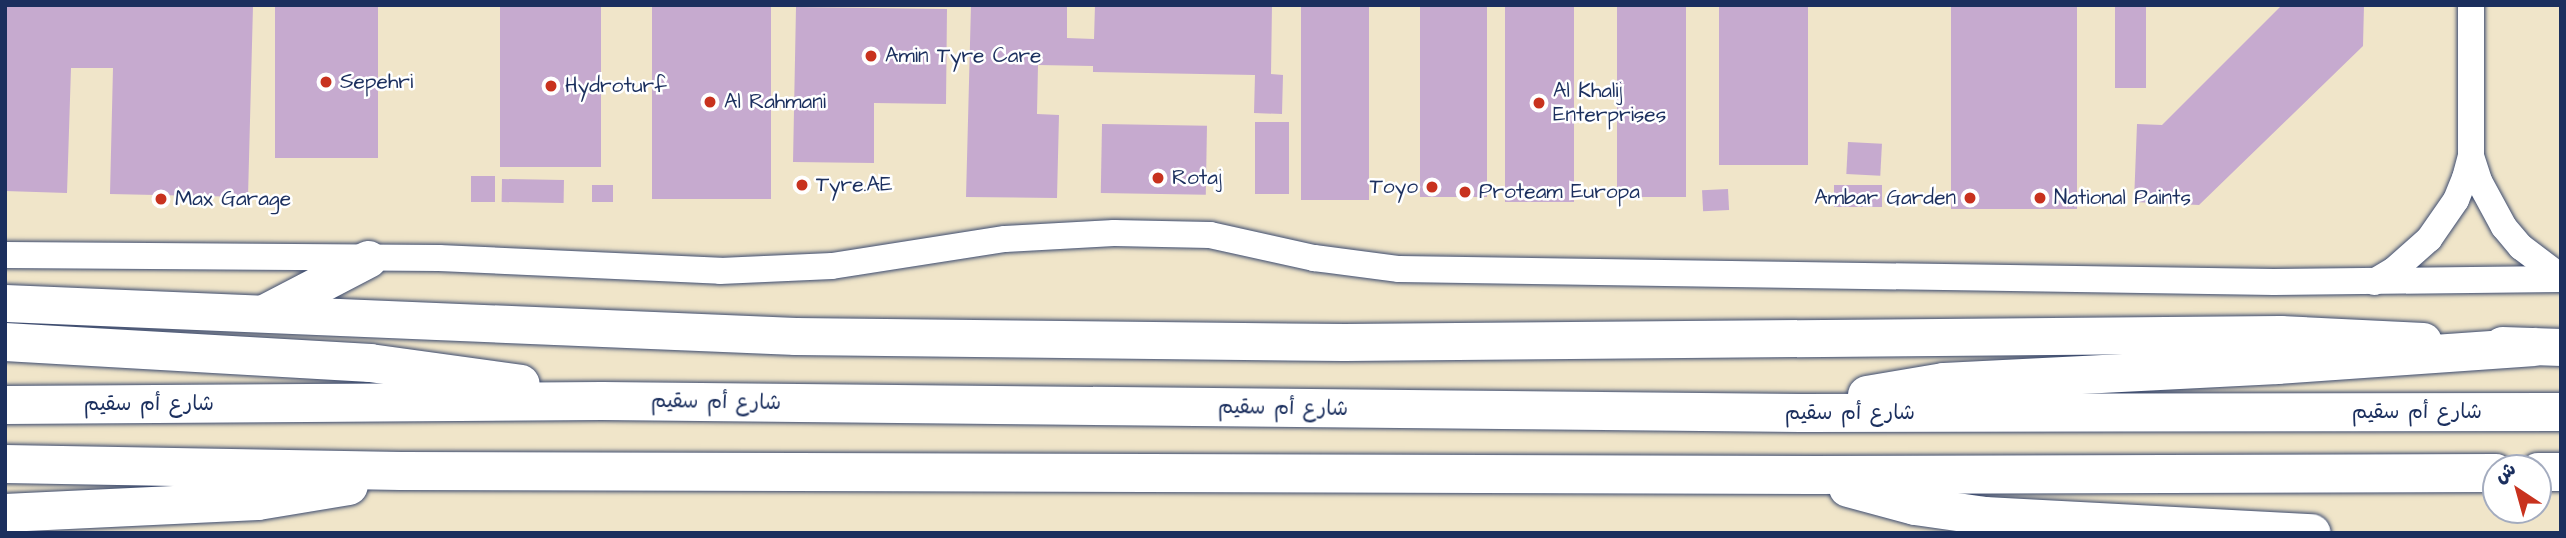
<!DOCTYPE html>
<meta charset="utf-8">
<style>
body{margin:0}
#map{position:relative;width:2566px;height:538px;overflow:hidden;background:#f0e5c9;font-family:"Architects Daughter","Playpen Sans Arabic",sans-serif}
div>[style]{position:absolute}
.building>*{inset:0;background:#c6aacf;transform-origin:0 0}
.roads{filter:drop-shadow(0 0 2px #3b4a6e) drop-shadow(0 0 2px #3b4a6e)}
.street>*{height:26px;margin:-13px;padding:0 13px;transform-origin:13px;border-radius:13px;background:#fff}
.secondary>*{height:37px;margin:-18.5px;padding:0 18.5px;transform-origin:18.5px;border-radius:18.5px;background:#fff}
.primary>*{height:38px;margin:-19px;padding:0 19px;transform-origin:19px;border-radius:19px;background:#fff}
.dots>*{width:19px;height:19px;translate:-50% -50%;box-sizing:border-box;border:4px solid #fff;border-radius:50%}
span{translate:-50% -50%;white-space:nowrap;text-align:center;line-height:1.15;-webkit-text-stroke:5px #fff;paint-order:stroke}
.poi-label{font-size:21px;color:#1b2f5e}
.left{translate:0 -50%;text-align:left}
.right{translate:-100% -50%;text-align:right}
.street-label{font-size:21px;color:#1b2f5e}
.frame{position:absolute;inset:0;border:7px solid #1b2f5e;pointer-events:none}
.north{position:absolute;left:2482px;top:454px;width:70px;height:70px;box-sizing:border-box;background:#fff;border:2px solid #a4acbf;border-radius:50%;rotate:324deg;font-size:19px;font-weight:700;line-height:28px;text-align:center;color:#1b2f5e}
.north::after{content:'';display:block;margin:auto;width:24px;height:32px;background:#c8321e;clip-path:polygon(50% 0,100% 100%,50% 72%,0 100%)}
</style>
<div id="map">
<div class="building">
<i style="clip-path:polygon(5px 5px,253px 6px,248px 197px,110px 194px,113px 68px,71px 68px,67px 193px,5px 191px)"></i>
<i style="left:275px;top:5px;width:103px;height:153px"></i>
<i style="left:500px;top:5px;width:101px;height:162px"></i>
<i style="left:652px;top:5px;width:119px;height:194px"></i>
<i style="clip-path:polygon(971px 5px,1067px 5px,1067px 38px,1094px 39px,1095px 5px,1272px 5px,1271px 74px,1283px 75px,1282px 114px,1254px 113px,1255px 75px,1093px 72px,1093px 66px,1038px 65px,1037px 114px,1059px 115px,1057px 198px,966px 197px)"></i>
<i style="left:1301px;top:5px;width:68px;height:195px"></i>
<i style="left:1420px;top:5px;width:67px;height:192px"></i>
<i style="left:1505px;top:5px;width:69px;height:197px"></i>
<i style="left:1617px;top:5px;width:69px;height:192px"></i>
<i style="left:1719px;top:5px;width:89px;height:160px"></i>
<i style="left:1951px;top:5px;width:126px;height:204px"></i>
<i style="left:2115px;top:5px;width:31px;height:83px"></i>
<i style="clip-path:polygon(2282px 5px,2364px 5px,2363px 46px,2199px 205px,2134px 202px,2137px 124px,2162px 125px)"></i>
<i style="clip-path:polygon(796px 7px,947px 9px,946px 104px,874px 103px,874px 163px,793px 162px)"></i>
<i style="left:1255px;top:122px;width:34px;height:72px"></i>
<i style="left:1102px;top:124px;width:105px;height:69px;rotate:1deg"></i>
<i style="left:1848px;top:142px;width:34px;height:32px;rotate:3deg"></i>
<i style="left:471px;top:176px;width:24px;height:26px"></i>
<i style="left:502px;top:179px;width:62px;height:23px;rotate:1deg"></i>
<i style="left:592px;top:185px;width:21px;height:17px"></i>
<i style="left:1834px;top:185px;width:48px;height:22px"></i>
<i style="left:1728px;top:189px;width:21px;height:26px;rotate:87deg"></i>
</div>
<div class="roads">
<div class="street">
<i style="left:2471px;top:156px;width:26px;rotate:72deg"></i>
<i style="left:2479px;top:181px;width:52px;rotate:61.5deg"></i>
<i style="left:2504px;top:227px;width:26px;rotate:50deg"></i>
<i style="left:2521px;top:247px;width:50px;rotate:36.9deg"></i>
<i style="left:5px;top:255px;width:434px;rotate:0.4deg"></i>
<i style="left:439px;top:258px;width:281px;rotate:2.6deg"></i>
<i style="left:720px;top:271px;width:112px;rotate:-2.6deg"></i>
<i style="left:832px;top:266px;width:175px;rotate:-8.9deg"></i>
<i style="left:1005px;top:239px;width:109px;rotate:-3.2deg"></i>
<i style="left:1114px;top:233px;width:96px;rotate:1.2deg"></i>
<i style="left:1210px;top:235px;width:107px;rotate:12.5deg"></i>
<i style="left:1314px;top:258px;width:86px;rotate:7.4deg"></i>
<i style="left:1399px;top:269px;width:875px;rotate:0.85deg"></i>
<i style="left:2274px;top:282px;width:287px;rotate:-0.6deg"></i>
<i style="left:2374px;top:282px;width:23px;rotate:-31deg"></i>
<i style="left:2394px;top:270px;width:47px;rotate:-41.5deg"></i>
<i style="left:2429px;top:239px;width:47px;rotate:-55.3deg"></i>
<i style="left:2456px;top:200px;width:24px;rotate:-68deg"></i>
<i style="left:2465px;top:178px;width:23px;rotate:-75deg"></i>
<i style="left:2471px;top:156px;width:151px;rotate:-90deg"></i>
</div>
<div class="secondary">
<i style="left:5px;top:303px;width:791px;rotate:2.39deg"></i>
<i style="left:795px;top:336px;width:549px;rotate:0.63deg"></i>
<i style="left:1344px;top:342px;width:936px;rotate:-0.49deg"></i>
<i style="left:2280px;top:334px;width:143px;rotate:2.8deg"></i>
<i style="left:266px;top:312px;width:115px;rotate:-27.5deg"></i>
<i style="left:2502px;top:345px;width:59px;rotate:1.9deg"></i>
</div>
<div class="primary">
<i style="left:5px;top:342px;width:366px;rotate:3.3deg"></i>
<i style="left:370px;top:363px;width:152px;rotate:7.9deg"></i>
<i style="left:1867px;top:395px;width:78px;rotate:-9.6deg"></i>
<i style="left:1944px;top:382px;width:334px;rotate:-2.9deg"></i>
<i style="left:2278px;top:365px;width:256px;rotate:-4deg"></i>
<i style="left:5px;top:405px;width:597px;rotate:-0.38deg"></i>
<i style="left:602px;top:401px;width:1199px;rotate:0.57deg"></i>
<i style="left:1801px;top:413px;width:760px;rotate:-0.08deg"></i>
<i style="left:5px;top:464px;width:396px;rotate:1deg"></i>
<i style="left:401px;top:471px;width:1412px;rotate:0.16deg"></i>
<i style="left:1813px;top:475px;width:683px;rotate:-0.17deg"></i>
<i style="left:2538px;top:472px;width:23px"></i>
<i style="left:1848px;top:488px;width:69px;rotate:15deg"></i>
<i style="left:1915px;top:506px;width:71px;rotate:8.1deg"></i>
<i style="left:1985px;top:516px;width:327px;rotate:3deg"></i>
<i style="left:5px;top:513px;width:253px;rotate:-2.7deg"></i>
<i style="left:258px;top:501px;width:92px;rotate:-9.4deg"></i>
</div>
</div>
<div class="dots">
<i style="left:871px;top:56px;background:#c8321e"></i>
<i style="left:326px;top:82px;background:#c8321e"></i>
<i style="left:551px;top:86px;background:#c8321e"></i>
<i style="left:710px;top:102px;background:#c8321e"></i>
<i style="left:1539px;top:103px;background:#c8321e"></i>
<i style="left:1158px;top:178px;background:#c8321e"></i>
<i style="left:802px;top:185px;background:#c8321e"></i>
<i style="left:1432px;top:187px;background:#c8321e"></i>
<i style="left:1465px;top:192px;background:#c8321e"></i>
<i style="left:1970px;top:198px;background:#c8321e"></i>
<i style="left:2040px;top:198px;background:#c8321e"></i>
<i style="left:161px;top:199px;background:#c8321e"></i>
</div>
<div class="poi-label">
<span class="left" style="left:885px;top:56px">Amin Tyre Care</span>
<span class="left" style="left:340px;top:82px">Sepehri</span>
<span class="left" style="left:565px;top:86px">Hydroturf</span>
<span class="left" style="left:1553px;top:103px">Al Khalij<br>Enterprises</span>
<span class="left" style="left:724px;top:102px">Al Rahmani</span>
<span class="left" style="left:1172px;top:178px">Rotaj</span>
<span class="left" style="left:816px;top:185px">Tyre.AE</span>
<span class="right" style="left:1418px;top:187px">Toyo</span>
<span class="left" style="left:1479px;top:192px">Proteam Europa</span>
<span class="right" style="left:1956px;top:198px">Ambar Garden</span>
<span class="left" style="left:2054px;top:198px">National Paints</span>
<span class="left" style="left:175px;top:199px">Max Garage</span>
</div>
<div class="street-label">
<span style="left:716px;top:402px;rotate:1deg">شارع أم سقيم</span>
<span style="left:149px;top:404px">شارع أم سقيم</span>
<span style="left:1283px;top:408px;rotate:1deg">شارع أم سقيم</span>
<span style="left:2417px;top:412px">شارع أم سقيم</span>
<span style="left:1850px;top:413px">شارع أم سقيم</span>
</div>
<div class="frame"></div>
<div class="north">ش</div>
</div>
